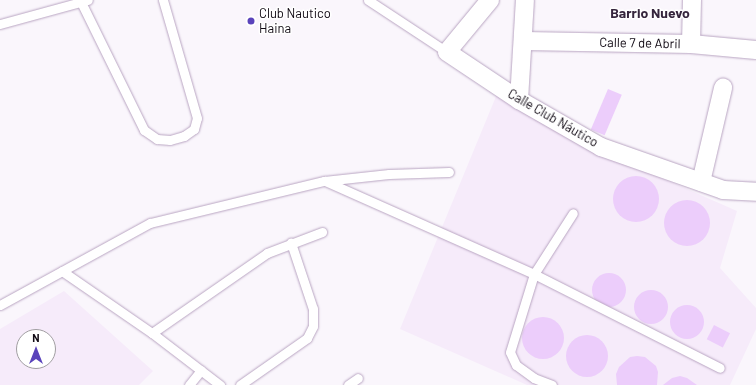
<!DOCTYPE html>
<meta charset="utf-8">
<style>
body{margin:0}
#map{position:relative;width:756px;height:385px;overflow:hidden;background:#faf6fc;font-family:Barlow,sans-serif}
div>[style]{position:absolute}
.built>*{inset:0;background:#f6ebfa}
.building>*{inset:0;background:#eccdfb;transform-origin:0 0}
.round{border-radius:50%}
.roads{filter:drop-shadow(0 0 1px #b9a5c2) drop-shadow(0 0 1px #b9a5c2)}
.lane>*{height:9px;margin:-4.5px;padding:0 4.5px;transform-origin:4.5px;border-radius:4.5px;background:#fff}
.street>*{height:18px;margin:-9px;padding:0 9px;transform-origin:9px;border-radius:9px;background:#fff}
.dots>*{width:11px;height:11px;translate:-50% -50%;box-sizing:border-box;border:2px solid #fff;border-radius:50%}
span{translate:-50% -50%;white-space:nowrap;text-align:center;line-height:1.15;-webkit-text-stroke:3px #fff;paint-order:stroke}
.poi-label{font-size:13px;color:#110a14}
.left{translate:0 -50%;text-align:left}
.street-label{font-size:13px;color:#110a14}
.neighbourhood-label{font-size:14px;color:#36263d;font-weight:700}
.north{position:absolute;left:16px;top:329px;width:40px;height:40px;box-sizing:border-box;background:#fff;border:1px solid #a09da1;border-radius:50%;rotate:0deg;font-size:11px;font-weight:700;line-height:16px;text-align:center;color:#110a14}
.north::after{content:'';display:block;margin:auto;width:14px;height:18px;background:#5a43bb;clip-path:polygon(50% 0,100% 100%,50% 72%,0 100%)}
</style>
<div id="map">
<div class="built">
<i style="clip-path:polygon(497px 94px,621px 160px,737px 211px,720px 268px,756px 308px,756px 329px,730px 385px,527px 385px,400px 329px)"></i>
<i style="clip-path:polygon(evenodd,64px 291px,153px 371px,139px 385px,0 385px,0 329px,64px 291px,24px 337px,48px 337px,48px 361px,24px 361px,24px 337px)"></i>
</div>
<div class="building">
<i style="left:608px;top:89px;width:15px;height:44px;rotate:23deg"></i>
<i class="round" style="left:613px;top:176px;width:46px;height:46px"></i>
<i class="round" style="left:664px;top:200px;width:46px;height:46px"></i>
<i class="round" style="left:592px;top:273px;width:34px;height:34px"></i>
<i class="round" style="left:634px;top:290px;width:34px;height:34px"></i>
<i class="round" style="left:670px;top:305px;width:34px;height:34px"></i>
<i class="round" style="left:522px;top:317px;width:42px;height:42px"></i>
<i style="left:714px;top:325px;width:18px;height:16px;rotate:27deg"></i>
<i class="round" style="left:566px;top:335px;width:42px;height:42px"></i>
<i style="clip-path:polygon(637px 356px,645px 357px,656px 366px,658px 372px,657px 385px,617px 385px,616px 374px,619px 367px,630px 357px)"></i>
<i style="clip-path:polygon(680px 376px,687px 378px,697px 385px,663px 385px,672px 378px)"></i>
</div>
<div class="roads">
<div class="lane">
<i style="left:368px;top:0;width:95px;rotate:33.4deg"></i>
<i style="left:81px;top:2px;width:143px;rotate:63.8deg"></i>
<i style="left:144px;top:130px;width:16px;rotate:35deg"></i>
<i style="left:157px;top:139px;width:13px;rotate:4deg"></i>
<i style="left:170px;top:140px;width:15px;rotate:-16deg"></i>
<i style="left:184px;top:136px;width:12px;rotate:-35deg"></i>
<i style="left:194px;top:129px;width:11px;rotate:-75deg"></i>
<i style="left:197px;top:118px;width:123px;rotate:-106.1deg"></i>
<i style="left:0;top:24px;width:91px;rotate:-15.3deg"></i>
<i style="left:325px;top:181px;width:229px;rotate:24deg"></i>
<i style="left:534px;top:274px;width:208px;rotate:26.8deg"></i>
<i style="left:62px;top:271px;width:109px;rotate:34.6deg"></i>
<i style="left:152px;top:333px;width:86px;rotate:37.4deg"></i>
<i style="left:0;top:305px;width:171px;rotate:-28.7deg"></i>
<i style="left:150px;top:223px;width:179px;rotate:-13.6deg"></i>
<i style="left:324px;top:181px;width:65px;rotate:-6.1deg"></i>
<i style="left:389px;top:174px;width:60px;rotate:-1.9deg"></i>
<i style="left:152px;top:333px;width:140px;rotate:-34.8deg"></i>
<i style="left:267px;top:253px;width:59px;rotate:-20.9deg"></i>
<i style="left:189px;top:385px;width:19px;rotate:-51deg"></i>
<i style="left:240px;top:385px;width:82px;rotate:-35deg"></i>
<i style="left:307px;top:338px;width:13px;rotate:-63deg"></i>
<i style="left:313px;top:326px;width:17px;rotate:-90deg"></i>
<i style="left:313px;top:309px;width:70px;rotate:-108.4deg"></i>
<i style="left:348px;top:385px;width:12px;rotate:-35deg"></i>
<i style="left:552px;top:385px;width:19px;rotate:-159deg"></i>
<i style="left:534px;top:378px;width:22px;rotate:-144deg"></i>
<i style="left:516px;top:365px;width:14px;rotate:-115deg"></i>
<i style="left:510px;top:352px;width:82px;rotate:-72.9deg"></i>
<i style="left:534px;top:274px;width:72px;rotate:-57.4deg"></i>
</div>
<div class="street">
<i style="left:490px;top:0;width:67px;rotate:129.6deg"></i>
<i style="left:447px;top:52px;width:87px;rotate:33.7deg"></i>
<i style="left:519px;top:100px;width:95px;rotate:29.8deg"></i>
<i style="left:601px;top:147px;width:129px;rotate:19.4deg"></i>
<i style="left:723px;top:190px;width:33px;rotate:3deg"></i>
<i style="left:524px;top:41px;width:167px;rotate:1deg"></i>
<i style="left:691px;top:44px;width:65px;rotate:5.3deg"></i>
<i style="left:691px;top:44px;width:44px;rotate:-88.7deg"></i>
<i style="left:519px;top:100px;width:100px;rotate:-86.6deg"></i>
<i style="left:701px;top:182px;width:97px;rotate:-76.8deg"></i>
</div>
</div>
<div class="dots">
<i style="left:251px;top:21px;background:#5a43bb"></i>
</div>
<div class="poi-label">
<span class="left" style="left:259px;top:21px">Club Nautico<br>Haina</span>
</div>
<div class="street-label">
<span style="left:640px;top:43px;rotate:1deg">Calle 7 de Abril</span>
<span style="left:553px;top:118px;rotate:30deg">Calle Club Náutico</span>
</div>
<div class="neighbourhood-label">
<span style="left:650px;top:13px">Barrio Nuevo</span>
</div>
<div class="north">N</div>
</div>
